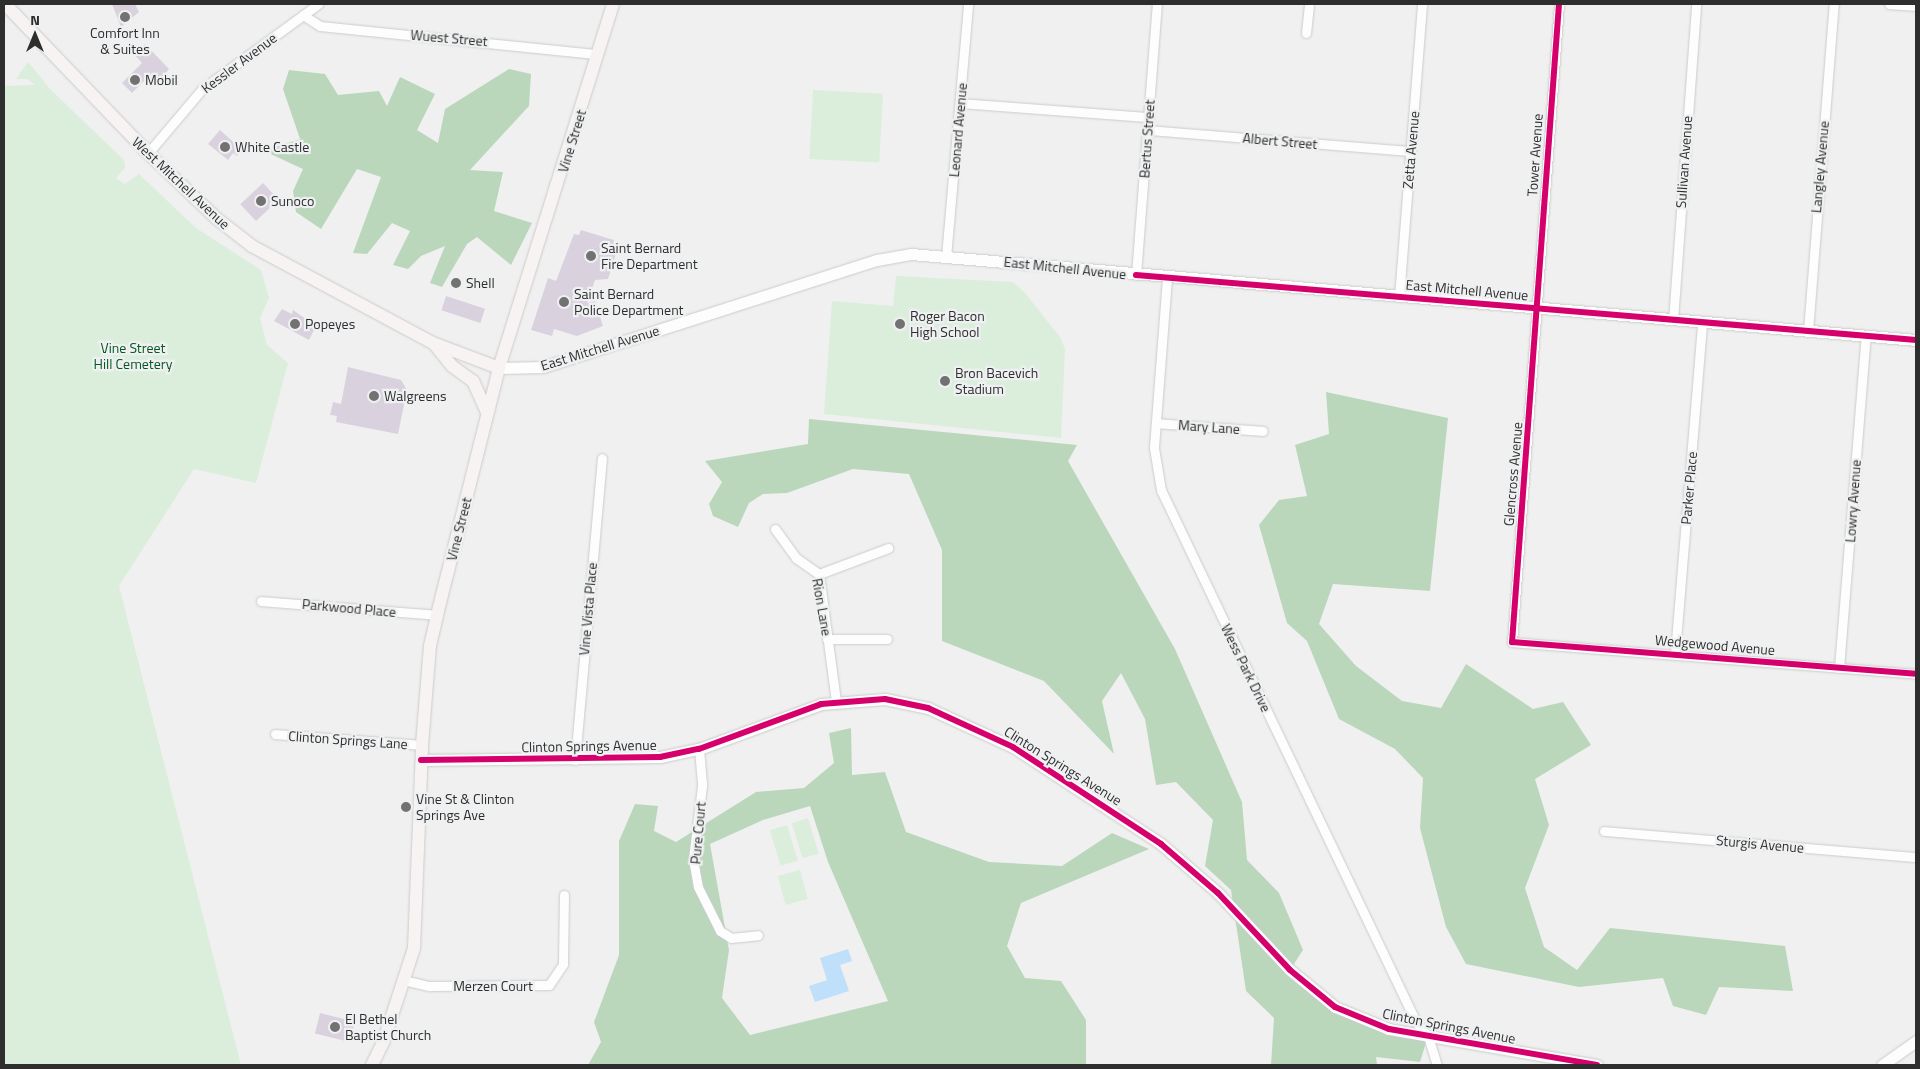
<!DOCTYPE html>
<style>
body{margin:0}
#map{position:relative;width:1920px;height:1069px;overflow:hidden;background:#f0f0f0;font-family:"Titillium Web",sans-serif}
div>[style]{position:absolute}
.green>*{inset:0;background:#dbeedc;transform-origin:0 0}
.forest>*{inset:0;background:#bad7bc}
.water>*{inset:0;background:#bfdffa}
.building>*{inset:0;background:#d9d2de;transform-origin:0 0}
.roads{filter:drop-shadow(0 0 1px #cbcbcb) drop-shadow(0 0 1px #cbcbcb)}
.minor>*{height:9px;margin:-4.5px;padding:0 4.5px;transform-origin:4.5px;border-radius:4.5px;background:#fdfdfd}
.tertiary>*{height:11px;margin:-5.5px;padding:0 5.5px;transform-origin:5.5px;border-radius:5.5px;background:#fdfdfd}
.secondary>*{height:12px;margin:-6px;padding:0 6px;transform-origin:6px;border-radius:6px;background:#f6f3f2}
.cycleway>*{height:6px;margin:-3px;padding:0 3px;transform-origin:3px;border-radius:3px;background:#d6006c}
.dots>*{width:14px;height:14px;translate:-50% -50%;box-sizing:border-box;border:2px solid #eff0f1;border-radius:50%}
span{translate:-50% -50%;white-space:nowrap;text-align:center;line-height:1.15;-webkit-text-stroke:4.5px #eff0f1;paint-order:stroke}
.poi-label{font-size:14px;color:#2e2e2e}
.left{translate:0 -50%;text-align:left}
.street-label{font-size:14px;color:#2e2e2e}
.park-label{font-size:14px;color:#03591c}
.frame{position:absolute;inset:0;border:5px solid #2e2e2e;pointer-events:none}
.north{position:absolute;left:10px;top:10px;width:50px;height:50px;-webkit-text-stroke:4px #eff0f1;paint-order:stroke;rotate:0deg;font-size:14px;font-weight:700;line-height:20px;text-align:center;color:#2e2e2e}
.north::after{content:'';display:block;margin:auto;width:18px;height:22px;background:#2e2e2e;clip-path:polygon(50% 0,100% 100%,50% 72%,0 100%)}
</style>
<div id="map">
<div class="green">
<i style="clip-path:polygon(28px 62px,51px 90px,124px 160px,125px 168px,116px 178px,125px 184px,139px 174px,196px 228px,261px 270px,269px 298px,260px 318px,267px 345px,288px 363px,256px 483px,194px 469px,119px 586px,241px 1065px,4px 1065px,4px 86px,35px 85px,27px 79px,16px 79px)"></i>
<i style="left:813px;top:90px;width:70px;height:69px;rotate:3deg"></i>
<i style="clip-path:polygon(896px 276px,1013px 282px,1025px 293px,1060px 337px,1065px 349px,1061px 438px,824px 414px,832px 301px,893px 306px)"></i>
<i style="left:808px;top:818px;width:37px;height:17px;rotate:73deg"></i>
<i style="left:787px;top:825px;width:37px;height:18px;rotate:73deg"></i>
<i style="left:800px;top:870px;width:30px;height:23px;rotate:75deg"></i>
</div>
<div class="forest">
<i style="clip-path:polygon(509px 69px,531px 74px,529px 106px,470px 170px,503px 172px,494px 211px,532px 223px,511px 265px,477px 237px,467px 244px,442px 287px,430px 283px,445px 246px,421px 256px,408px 269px,393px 265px,410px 231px,392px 223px,367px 254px,353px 253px,381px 177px,357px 169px,321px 229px,296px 212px,293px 191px,303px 169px,264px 151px,300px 139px,283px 89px,289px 70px,325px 74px,338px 95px,379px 91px,387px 106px,400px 77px,435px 94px,417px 130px,438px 143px,445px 109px)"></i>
<i style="clip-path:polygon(1326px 392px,1448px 418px,1430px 591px,1333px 584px,1319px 624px,1356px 666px,1402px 701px,1441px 708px,1466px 664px,1533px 709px,1563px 702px,1591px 745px,1535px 779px,1549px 825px,1525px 888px,1544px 947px,1577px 970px,1610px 928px,1785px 946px,1793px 991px,1719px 987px,1706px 1015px,1673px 1006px,1663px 978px,1579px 987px,1466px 964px,1446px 927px,1420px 828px,1423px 778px,1395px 749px,1339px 719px,1307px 641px,1287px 623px,1259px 525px,1279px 500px,1307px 496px,1295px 445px,1329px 434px)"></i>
<i style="clip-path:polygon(809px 419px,1077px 445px,1068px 461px,1175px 649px,1242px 802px,1247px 860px,1279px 893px,1303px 950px,1290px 970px,1335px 1007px,1428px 1036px,1420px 1062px,1376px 1057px,1377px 1065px,1271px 1065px,1274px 1018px,1246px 991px,1231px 890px,1205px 866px,1213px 820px,1176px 782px,1156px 785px,1145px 719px,1121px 673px,1102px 701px,1114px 754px,1044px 681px,942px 641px,942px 550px,909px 474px,853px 469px,787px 493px,763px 494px,749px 503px,738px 527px,713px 516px,709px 504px,722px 482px,705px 461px,808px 444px)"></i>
<i style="clip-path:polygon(evenodd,851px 728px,852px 775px,885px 772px,906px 832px,989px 862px,1062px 866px,1112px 833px,1149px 849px,1021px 903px,1007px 946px,1025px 978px,1061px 981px,1086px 1020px,1086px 1065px,588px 1065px,601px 1042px,594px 1022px,619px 955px,619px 841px,635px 804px,658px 806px,654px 831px,676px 842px,756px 792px,804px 788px,834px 763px,829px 733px,851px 728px,810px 806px,828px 862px,888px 1001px,750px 1035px,722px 998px,729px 950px,710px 844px,763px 820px,810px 806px)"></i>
</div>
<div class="water">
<i style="clip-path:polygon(848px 949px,852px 961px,840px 965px,849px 991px,815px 1002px,809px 986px,827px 980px,820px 958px)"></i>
</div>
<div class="building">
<i style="clip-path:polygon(112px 4px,135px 4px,139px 12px,121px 27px)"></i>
<i style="clip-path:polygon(145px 44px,169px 69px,159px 81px,152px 73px,132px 93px,122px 83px,142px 63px,134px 54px)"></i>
<i style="clip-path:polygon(220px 130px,242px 150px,237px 156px,233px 153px,228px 160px,208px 144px)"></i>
<i style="left:263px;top:183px;width:23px;height:31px;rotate:47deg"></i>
<i style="clip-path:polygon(581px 230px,614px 240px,613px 246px,618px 247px,608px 279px,595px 280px,587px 303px,595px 301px,603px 326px,577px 336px,554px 329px,552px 336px,531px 330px,548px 278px,556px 281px,574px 234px,579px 235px)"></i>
<i style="left:446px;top:296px;width:41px;height:15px;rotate:18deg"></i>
<i style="clip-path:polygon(282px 309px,292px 314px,293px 310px,316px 326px,309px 340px,274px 321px)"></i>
<i style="clip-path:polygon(348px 367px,401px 380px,407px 390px,398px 434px,336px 422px,337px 416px,330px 415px,333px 402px,341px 404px)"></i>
<i style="left:320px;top:1013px;width:36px;height:21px;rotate:14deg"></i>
</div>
<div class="roads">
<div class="minor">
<i style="left:1559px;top:4px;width:640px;rotate:94.21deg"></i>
<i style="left:1512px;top:642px;width:405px;rotate:4.5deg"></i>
<i style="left:1889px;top:4px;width:27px;rotate:4deg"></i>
<i style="left:303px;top:15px;width:20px;rotate:33deg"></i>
<i style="left:320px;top:26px;width:279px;rotate:5.8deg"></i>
<i style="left:1306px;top:33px;width:29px;rotate:-84deg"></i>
<i style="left:961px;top:103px;width:188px;rotate:4.3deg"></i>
<i style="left:1148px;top:130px;width:264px;rotate:4.6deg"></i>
<i style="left:148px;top:153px;width:84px;rotate:-49.8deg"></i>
<i style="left:202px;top:89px;width:144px;rotate:-36.2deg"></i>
<i style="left:946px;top:257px;width:254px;rotate:-85deg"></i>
<i style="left:1136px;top:275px;width:272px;rotate:-85.6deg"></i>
<i style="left:1167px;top:278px;width:170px;rotate:94.4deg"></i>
<i style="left:1154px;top:448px;width:43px;rotate:80.5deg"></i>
<i style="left:1161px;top:490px;width:590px;rotate:64.39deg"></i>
<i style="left:1416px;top:1022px;width:18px;rotate:49deg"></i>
<i style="left:1428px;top:1036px;width:30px;rotate:73deg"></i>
<i style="left:1399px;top:297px;width:294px;rotate:-85.5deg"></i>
<i style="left:1673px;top:320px;width:317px;rotate:-85.8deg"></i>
<i style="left:1808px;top:331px;width:328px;rotate:-85.5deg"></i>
<i style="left:1156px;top:423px;width:107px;rotate:4.3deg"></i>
<i style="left:775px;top:529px;width:36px;rotate:54deg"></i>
<i style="left:796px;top:558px;width:28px;rotate:35deg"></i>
<i style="left:819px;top:574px;width:129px;rotate:82.4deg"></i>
<i style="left:819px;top:574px;width:74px;rotate:-20.6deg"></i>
<i style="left:261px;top:601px;width:177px;rotate:4.5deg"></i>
<i style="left:827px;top:639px;width:60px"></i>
<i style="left:1675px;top:653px;width:332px;rotate:-85.3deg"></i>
<i style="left:1839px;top:668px;width:334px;rotate:-85.4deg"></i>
<i style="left:275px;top:734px;width:147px;rotate:4.3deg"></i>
<i style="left:699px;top:749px;width:37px;rotate:85deg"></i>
<i style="left:702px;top:786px;width:74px;rotate:97deg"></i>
<i style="left:693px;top:859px;width:28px;rotate:80deg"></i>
<i style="left:698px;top:887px;width:49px;rotate:63.4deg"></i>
<i style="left:720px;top:931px;width:13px;rotate:32deg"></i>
<i style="left:731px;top:938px;width:27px;rotate:-6deg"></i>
<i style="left:575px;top:760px;width:303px;rotate:-84.9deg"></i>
<i style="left:1604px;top:831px;width:313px;rotate:4.8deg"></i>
<i style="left:403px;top:980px;width:28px;rotate:13deg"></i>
<i style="left:430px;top:986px;width:119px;rotate:-0.5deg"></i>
<i style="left:549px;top:985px;width:25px;rotate:-56deg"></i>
<i style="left:563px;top:964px;width:69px;rotate:-89.2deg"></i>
</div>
<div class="tertiary">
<i style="left:499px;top:368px;width:44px;rotate:-1.3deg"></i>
<i style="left:543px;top:367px;width:351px;rotate:-17.8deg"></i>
<i style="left:877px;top:260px;width:35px;rotate:-10deg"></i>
<i style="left:911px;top:254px;width:1009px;rotate:4.89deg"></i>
<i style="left:421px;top:760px;width:239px;rotate:-0.7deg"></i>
<i style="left:660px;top:757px;width:40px;rotate:-12deg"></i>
<i style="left:699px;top:749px;width:130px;rotate:-20.2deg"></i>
<i style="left:821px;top:704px;width:64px;rotate:-4.5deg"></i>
<i style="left:885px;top:699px;width:44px;rotate:11.8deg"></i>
<i style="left:928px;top:708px;width:94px;rotate:24.6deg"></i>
<i style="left:1013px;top:747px;width:177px;rotate:33.2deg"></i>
<i style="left:1161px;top:844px;width:75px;rotate:40.7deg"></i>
<i style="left:1218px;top:893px;width:105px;rotate:46.9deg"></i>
<i style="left:1290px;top:970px;width:58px;rotate:39.4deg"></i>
<i style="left:1335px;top:1007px;width:58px;rotate:22.2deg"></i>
<i style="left:1389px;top:1029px;width:211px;rotate:9.8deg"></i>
<i style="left:1882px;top:1065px;width:42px;rotate:-35.2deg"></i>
</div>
<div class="secondary">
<i style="left:5px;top:4px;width:207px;rotate:46.2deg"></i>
<i style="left:148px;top:153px;width:94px;rotate:43.7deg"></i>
<i style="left:216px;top:218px;width:46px;rotate:37.9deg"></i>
<i style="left:252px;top:246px;width:205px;rotate:28.2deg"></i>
<i style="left:433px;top:343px;width:71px;rotate:20.7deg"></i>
<i style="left:435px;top:345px;width:27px;rotate:51deg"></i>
<i style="left:452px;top:366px;width:26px;rotate:36deg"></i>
<i style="left:473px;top:381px;width:34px;rotate:66deg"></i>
<i style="left:372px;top:1065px;width:28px;rotate:-64deg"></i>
<i style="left:384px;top:1040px;width:97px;rotate:-71.9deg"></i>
<i style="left:414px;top:948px;width:203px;rotate:-87.7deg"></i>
<i style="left:422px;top:745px;width:99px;rotate:-85.4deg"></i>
<i style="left:430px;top:646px;width:32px;rotate:-77deg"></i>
<i style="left:437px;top:615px;width:255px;rotate:-75.9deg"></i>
<i style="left:499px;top:368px;width:381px;rotate:-72.6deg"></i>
</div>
</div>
<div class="cycleway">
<i style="left:1559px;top:4px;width:640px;rotate:94.21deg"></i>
<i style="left:1512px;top:642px;width:405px;rotate:4.5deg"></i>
<i style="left:1136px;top:275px;width:783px;rotate:4.76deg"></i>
<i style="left:421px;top:760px;width:239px;rotate:-0.7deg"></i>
<i style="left:660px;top:757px;width:40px;rotate:-12deg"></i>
<i style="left:699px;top:749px;width:130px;rotate:-20.2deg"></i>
<i style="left:821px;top:704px;width:64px;rotate:-4.5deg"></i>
<i style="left:885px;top:699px;width:44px;rotate:11.8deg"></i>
<i style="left:928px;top:708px;width:94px;rotate:24.6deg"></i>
<i style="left:1013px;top:747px;width:177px;rotate:33.2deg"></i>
<i style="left:1161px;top:844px;width:75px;rotate:40.7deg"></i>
<i style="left:1218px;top:893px;width:105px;rotate:46.9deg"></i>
<i style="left:1290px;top:970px;width:58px;rotate:39.4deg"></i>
<i style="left:1335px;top:1007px;width:58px;rotate:22.2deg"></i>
<i style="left:1389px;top:1029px;width:211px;rotate:9.8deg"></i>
</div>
<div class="dots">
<i style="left:125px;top:17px;background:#727272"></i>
<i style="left:135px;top:80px;background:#727272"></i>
<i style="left:225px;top:147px;background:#727272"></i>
<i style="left:261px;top:201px;background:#727272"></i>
<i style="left:591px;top:256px;background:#727272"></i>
<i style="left:456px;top:283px;background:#727272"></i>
<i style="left:564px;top:302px;background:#727272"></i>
<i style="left:295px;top:324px;background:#727272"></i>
<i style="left:900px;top:324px;background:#727272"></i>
<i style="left:945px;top:381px;background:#727272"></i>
<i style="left:374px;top:396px;background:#727272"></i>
<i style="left:406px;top:807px;background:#727272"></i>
<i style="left:335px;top:1027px;background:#727272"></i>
</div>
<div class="poi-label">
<span style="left:125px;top:41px">Comfort Inn<br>&amp; Suites</span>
<span class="left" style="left:145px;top:80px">Mobil</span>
<span class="left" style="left:235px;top:147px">White Castle</span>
<span class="left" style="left:271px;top:201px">Sunoco</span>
<span class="left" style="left:601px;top:256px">Saint Bernard<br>Fire Department</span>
<span class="left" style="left:466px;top:283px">Shell</span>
<span class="left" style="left:574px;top:302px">Saint Bernard<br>Police Department</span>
<span class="left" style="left:910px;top:324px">Roger Bacon<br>High School</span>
<span class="left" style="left:305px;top:324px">Popeyes</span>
<span class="left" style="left:955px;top:381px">Bron Bacevich<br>Stadium</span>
<span class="left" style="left:384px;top:396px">Walgreens</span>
<span class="left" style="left:416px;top:807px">Vine St &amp; Clinton<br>Springs Ave</span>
<span class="left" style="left:345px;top:1027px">El Bethel<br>Baptist Church</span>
</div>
<div class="street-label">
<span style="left:449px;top:38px;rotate:5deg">Wuest Street</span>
<span style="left:239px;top:63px;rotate:-37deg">Kessler Avenue</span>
<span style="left:958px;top:130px;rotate:-85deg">Leonard Avenue</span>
<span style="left:1147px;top:139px;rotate:-86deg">Bertus Street</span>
<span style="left:572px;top:141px;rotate:-73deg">Vine Street</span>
<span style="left:1280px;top:141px;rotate:5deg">Albert Street</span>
<span style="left:1411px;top:150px;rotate:-85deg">Zetta Avenue</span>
<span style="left:1535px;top:155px;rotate:-86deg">Tower Avenue</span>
<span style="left:1684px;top:162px;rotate:-86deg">Sullivan Avenue</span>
<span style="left:1820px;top:167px;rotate:-85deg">Langley Avenue</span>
<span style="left:181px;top:183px;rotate:43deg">West Mitchell Avenue</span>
<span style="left:1065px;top:268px;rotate:6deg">East Mitchell Avenue</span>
<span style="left:1467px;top:290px;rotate:5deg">East Mitchell Avenue</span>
<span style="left:600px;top:348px;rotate:-17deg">East Mitchell Avenue</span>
<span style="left:1209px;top:427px;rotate:4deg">Mary Lane</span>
<span style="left:1513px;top:474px;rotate:-85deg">Glencross Avenue</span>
<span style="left:1689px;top:488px;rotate:-85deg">Parker Place</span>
<span style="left:1853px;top:501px;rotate:-86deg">Lowry Avenue</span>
<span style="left:459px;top:529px;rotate:-76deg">Vine Street</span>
<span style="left:822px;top:607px;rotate:80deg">Rion Lane</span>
<span style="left:349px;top:608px;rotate:5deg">Parkwood Place</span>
<span style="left:588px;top:609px;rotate:-85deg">Vine Vista Place</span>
<span style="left:1715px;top:645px;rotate:5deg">Wedgewood Avenue</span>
<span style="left:1246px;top:668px;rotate:64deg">Wess Park Drive</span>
<span style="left:348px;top:740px;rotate:4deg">Clinton Springs Lane</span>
<span style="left:589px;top:746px;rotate:-1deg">Clinton Springs Avenue</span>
<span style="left:1063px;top:766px;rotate:32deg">Clinton Springs Avenue</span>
<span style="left:698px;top:833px;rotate:-85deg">Pure Court</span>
<span style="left:1760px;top:844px;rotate:5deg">Sturgis Avenue</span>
<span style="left:493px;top:986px">Merzen Court</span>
<span style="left:1449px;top:1026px;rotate:11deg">Clinton Springs Avenue</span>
</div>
<div class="park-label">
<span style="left:133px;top:356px">Vine Street<br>Hill Cemetery</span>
</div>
<div class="frame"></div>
<div class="north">N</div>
</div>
